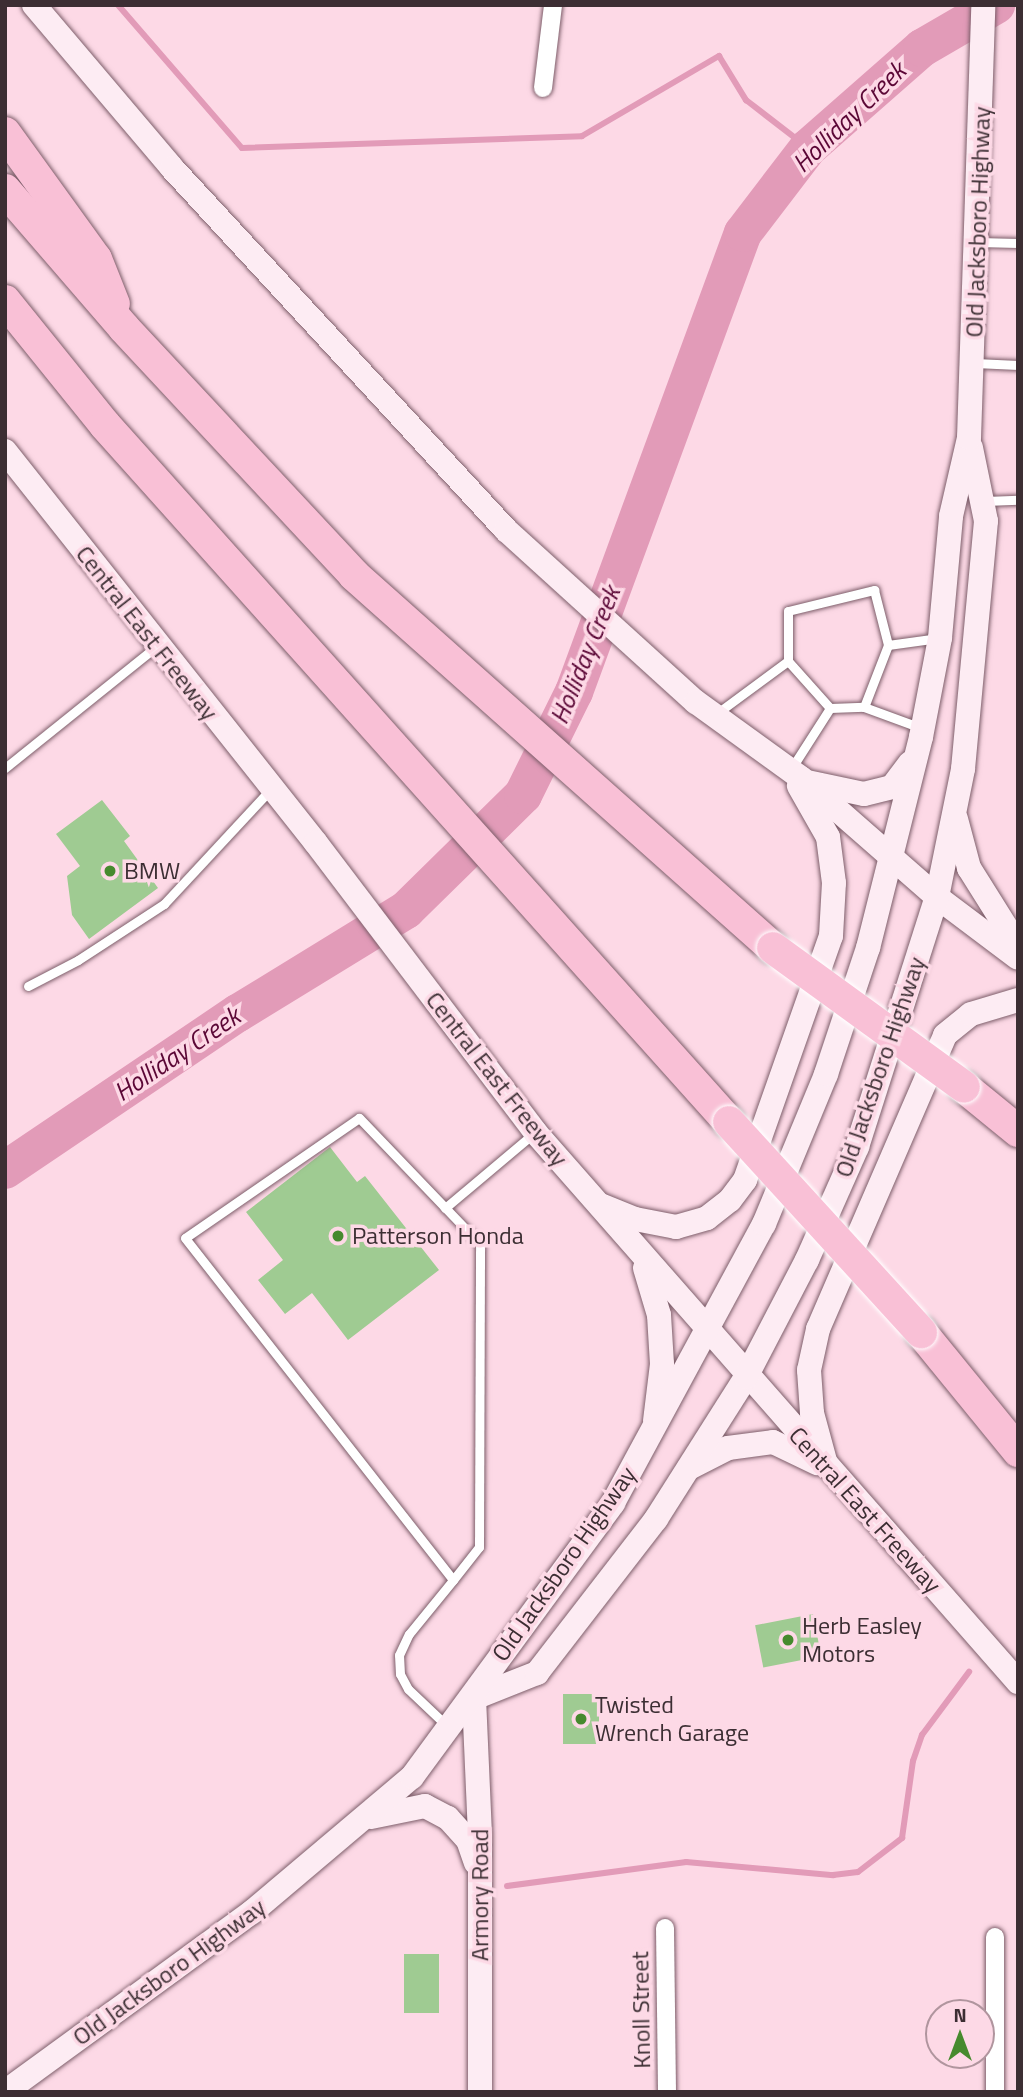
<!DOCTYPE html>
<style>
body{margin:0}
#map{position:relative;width:1023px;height:2097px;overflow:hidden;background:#fdd9e6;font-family:"Titillium Web",sans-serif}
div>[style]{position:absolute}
.stream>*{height:6px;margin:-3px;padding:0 3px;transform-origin:3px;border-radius:3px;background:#e29bb8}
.river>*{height:38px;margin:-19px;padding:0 19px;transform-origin:19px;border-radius:19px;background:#e29bb8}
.building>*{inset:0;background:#9fcb92;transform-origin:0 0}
.roads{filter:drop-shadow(0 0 2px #7d5e6a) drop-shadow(0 0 2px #7d5e6a)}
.lane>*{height:9px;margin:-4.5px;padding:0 4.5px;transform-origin:4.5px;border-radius:4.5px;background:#fff}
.street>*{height:18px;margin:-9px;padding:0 9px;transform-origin:9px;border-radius:9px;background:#fff}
.secondary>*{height:24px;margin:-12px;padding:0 12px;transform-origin:12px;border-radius:12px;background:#fdecf3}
.highway>*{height:32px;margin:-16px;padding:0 16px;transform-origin:16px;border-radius:16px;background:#f9c0d6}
.bridges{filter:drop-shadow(0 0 2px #fff) drop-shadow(0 0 2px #fff)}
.highway-bridge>*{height:32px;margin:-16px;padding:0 16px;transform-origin:16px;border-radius:16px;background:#f9c0d6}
.dots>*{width:19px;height:19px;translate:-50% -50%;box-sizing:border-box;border:4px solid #fdd9e6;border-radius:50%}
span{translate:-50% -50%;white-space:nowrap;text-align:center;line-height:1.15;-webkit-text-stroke:7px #fdd9e6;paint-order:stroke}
.street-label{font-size:24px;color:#3c2e33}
.poi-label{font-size:24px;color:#3c2e33}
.left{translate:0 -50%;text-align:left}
.water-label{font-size:26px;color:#5b0736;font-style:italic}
.frame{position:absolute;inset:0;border:7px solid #3c2e33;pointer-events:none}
.north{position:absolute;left:925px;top:1999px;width:70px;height:70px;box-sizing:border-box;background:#fdd9e6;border:2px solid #b0959e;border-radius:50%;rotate:0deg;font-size:19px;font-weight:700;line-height:28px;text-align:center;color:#3c2e33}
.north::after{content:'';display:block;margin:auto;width:24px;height:32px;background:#468a2e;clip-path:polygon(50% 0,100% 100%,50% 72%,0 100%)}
</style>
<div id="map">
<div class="stream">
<i style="left:118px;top:5px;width:189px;rotate:49.1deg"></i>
<i style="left:242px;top:148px;width:340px;rotate:-2deg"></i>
<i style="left:582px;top:136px;width:159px;rotate:-30.3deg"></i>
<i style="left:719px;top:56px;width:52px;rotate:58.5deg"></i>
<i style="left:746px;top:100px;width:78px;rotate:37.7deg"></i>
<i style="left:507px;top:1886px;width:181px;rotate:-7.6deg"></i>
<i style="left:686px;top:1862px;width:148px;rotate:5.1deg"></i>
<i style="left:833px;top:1875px;width:25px;rotate:-7deg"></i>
<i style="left:858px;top:1872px;width:56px;rotate:-37.7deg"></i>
<i style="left:902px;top:1838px;width:78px;rotate:-81.9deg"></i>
<i style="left:913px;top:1761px;width:28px;rotate:-71deg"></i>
<i style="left:922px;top:1735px;width:79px;rotate:-53.3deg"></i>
</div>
<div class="river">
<i style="left:5px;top:1170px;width:281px;rotate:-34deg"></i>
<i style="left:238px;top:1013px;width:197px;rotate:-31.5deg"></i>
<i style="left:406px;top:910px;width:164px;rotate:-44.5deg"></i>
<i style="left:523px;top:795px;width:115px;rotate:-63.7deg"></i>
<i style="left:574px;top:692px;width:489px;rotate:-69.8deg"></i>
<i style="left:743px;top:233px;width:107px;rotate:-52.6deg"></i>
<i style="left:808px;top:148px;width:152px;rotate:-41.3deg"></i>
<i style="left:922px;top:48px;width:86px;rotate:-30.2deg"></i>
</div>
<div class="building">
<i style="clip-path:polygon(102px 800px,130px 836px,124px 841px,158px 888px,89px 939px,72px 915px,67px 876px,80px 866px,56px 834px)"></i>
<i style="clip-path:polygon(330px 1147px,357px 1182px,365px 1176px,439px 1270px,348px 1340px,312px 1293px,285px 1314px,258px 1280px,283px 1260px,246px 1212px)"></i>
<i style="left:813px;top:1614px;width:43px;height:59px;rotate:79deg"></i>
<i style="left:563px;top:1694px;width:36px;height:50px"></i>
<i style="left:404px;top:1954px;width:35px;height:59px"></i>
</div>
<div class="roads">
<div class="lane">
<i style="left:978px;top:242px;width:40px;rotate:1.4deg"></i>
<i style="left:975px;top:363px;width:43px;rotate:2.7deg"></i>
<i style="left:985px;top:501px;width:33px;rotate:-2deg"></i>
<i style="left:788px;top:661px;width:63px;rotate:48.2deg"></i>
<i style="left:830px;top:708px;width:34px;rotate:-2deg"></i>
<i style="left:864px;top:707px;width:66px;rotate:-68.8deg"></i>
<i style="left:864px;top:707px;width:61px;rotate:20.2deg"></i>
<i style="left:716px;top:714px;width:89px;rotate:-36.4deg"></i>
<i style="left:788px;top:661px;width:50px;rotate:-90deg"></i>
<i style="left:788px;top:611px;width:89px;rotate:-13.7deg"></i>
<i style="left:874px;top:590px;width:57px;rotate:75.7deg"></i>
<i style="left:888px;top:645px;width:51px;rotate:-7.8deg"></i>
<i style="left:5px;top:768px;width:195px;rotate:-38.8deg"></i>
<i style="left:791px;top:769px;width:72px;rotate:-57.4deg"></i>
<i style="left:28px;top:986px;width:56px;rotate:-27.5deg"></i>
<i style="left:78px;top:960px;width:103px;rotate:-33.1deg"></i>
<i style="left:164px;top:904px;width:156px;rotate:-47.1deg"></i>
<i style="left:445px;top:1208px;width:116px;rotate:-40.1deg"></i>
<i style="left:446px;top:1725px;width:52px;rotate:-136.5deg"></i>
<i style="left:408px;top:1689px;width:17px;rotate:-118deg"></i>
<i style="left:400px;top:1674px;width:19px;rotate:-93deg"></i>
<i style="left:399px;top:1655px;width:23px;rotate:-65deg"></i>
<i style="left:409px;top:1634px;width:70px;rotate:-50.8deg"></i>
<i style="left:453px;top:1580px;width:42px;rotate:-51.8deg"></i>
<i style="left:479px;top:1547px;width:303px;rotate:-89.8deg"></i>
<i style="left:480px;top:1244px;width:175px;rotate:-133.8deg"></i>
<i style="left:359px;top:1118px;width:211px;rotate:145.4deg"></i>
<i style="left:185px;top:1238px;width:434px;rotate:51.9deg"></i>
</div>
<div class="street">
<i style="left:543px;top:88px;width:84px;rotate:-83.1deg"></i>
<i style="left:665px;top:1928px;width:164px;rotate:89.3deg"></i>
<i style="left:995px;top:2092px;width:155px;rotate:-90deg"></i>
</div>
<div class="secondary">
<i style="left:34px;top:5px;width:214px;rotate:49.7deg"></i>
<i style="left:172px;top:168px;width:493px;rotate:47.3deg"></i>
<i style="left:506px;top:530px;width:256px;rotate:42.2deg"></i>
<i style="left:696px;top:702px;width:130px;rotate:35.9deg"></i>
<i style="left:801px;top:778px;width:181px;rotate:41.2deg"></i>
<i style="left:937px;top:897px;width:101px;rotate:37deg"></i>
<i style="left:5px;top:451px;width:500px;rotate:51.57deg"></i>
<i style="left:316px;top:843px;width:363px;rotate:52.8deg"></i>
<i style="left:535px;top:1132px;width:732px;rotate:48.71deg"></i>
<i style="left:807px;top:782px;width:58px;rotate:11.9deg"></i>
<i style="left:864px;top:794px;width:29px;rotate:-14deg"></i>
<i style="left:892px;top:787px;width:30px;rotate:-53deg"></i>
<i style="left:956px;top:819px;width:51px;rotate:75.1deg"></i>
<i style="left:969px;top:868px;width:92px;rotate:57.9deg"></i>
<i style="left:600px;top:1205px;width:38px;rotate:22deg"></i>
<i style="left:635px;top:1219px;width:42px;rotate:11deg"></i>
<i style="left:676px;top:1227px;width:32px;rotate:-16deg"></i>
<i style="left:707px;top:1218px;width:29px;rotate:-38deg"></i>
<i style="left:730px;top:1200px;width:25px;rotate:-53deg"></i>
<i style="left:745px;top:1180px;width:259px;rotate:-70.6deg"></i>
<i style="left:831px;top:936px;width:53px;rotate:-86.8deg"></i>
<i style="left:834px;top:883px;width:46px;rotate:-97.4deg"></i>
<i style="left:828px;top:837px;width:59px;rotate:-119.6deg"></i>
<i style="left:645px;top:1268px;width:49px;rotate:73.4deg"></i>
<i style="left:659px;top:1315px;width:49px;rotate:86.5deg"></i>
<i style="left:662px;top:1364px;width:57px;rotate:97deg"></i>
<i style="left:825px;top:1461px;width:50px;rotate:-105.2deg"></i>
<i style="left:812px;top:1413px;width:43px;rotate:-94deg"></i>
<i style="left:809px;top:1370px;width:42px;rotate:-77.6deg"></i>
<i style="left:818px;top:1329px;width:320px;rotate:-66.6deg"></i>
<i style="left:945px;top:1035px;width:33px;rotate:-39deg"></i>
<i style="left:971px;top:1014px;width:49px;rotate:-16.6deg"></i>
<i style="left:689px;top:1468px;width:44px;rotate:-27.1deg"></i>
<i style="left:728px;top:1448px;width:45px;rotate:-7.6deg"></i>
<i style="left:773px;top:1442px;width:49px;rotate:25.5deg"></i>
<i style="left:474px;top:1698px;width:68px;rotate:-21.6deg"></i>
<i style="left:537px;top:1673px;width:195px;rotate:-52.3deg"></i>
<i style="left:656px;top:1519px;width:168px;rotate:-57.6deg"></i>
<i style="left:746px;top:1377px;width:132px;rotate:-62.5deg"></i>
<i style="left:807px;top:1260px;width:124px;rotate:-66.1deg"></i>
<i style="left:857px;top:1147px;width:262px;rotate:-72.3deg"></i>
<i style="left:937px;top:897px;width:131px;rotate:-78.5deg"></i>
<i style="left:963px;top:769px;width:249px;rotate:-84.7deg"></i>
<i style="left:986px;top:521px;width:75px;rotate:-101.6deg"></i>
<i style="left:474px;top:1698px;width:139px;rotate:87.5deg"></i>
<i style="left:480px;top:1837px;width:255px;rotate:90deg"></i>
<i style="left:371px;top:1817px;width:55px;rotate:-11.5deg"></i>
<i style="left:425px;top:1806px;width:26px;rotate:28deg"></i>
<i style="left:448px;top:1818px;width:30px;rotate:48deg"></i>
<i style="left:468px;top:1840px;width:24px;rotate:71deg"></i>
<i style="left:5px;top:2092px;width:306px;rotate:-36.1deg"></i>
<i style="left:252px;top:1912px;width:209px;rotate:-40.2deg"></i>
<i style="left:412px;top:1777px;width:340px;rotate:-53.7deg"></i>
<i style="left:613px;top:1503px;width:317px;rotate:-61.6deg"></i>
<i style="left:764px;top:1224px;width:162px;rotate:-67.5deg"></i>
<i style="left:826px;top:1074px;width:133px;rotate:-71.6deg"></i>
<i style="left:868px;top:948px;width:218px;rotate:-75.9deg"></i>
<i style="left:921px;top:737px;width:101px;rotate:-79.1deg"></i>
<i style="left:940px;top:638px;width:122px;rotate:-84.8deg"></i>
<i style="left:951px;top:516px;width:80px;rotate:-77deg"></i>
<i style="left:969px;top:438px;width:433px;rotate:-88.1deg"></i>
</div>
<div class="highway">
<i style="left:5px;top:133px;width:155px;rotate:54.2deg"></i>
<i style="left:96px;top:259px;width:48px;rotate:68.2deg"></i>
<i style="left:5px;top:190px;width:182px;rotate:49.2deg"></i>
<i style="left:124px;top:328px;width:338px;rotate:47deg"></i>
<i style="left:354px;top:575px;width:561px;rotate:41.68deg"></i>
<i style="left:5px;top:301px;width:159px;rotate:51.1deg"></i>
<i style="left:105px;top:425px;width:936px;rotate:48.16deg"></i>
<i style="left:964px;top:1087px;width:70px;rotate:39.2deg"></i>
<i style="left:921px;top:1332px;width:154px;rotate:50.8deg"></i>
</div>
</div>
<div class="bridges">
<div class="highway-bridge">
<i style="left:773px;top:948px;width:236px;rotate:36deg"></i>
<i style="left:729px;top:1122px;width:285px;rotate:47.6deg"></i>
</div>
</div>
<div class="dots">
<i style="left:110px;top:871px;background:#468a2e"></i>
<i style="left:338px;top:1236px;background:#468a2e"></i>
<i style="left:788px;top:1640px;background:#468a2e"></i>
<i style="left:581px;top:1719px;background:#468a2e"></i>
</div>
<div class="street-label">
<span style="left:978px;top:222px;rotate:-88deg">Old Jacksboro Highway</span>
<span style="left:147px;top:633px;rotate:52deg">Central East Freeway</span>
<span style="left:880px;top:1067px;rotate:-71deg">Old Jacksboro Highway</span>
<span style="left:497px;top:1079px;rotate:52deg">Central East Freeway</span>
<span style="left:865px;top:1510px;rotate:48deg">Central East Freeway</span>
<span style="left:564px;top:1564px;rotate:-55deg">Old Jacksboro Highway</span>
<span style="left:480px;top:1895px;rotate:-90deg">Armory Road</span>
<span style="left:169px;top:1972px;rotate:-36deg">Old Jacksboro Highway</span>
<span style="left:641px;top:2010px;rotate:-91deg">Knoll Street</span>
</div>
<div class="poi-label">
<span class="left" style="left:124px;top:871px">BMW</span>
<span class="left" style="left:352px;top:1236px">Patterson Honda</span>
<span class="left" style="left:802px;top:1640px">Herb Easley<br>Motors</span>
<span class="left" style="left:595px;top:1719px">Twisted<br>Wrench Garage</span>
</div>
<div class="water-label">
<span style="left:849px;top:117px;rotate:-44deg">Holliday Creek</span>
<span style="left:585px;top:655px;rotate:-68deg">Holliday Creek</span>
<span style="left:177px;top:1054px;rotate:-34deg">Holliday Creek</span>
</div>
<div class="frame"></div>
<div class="north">N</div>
</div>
